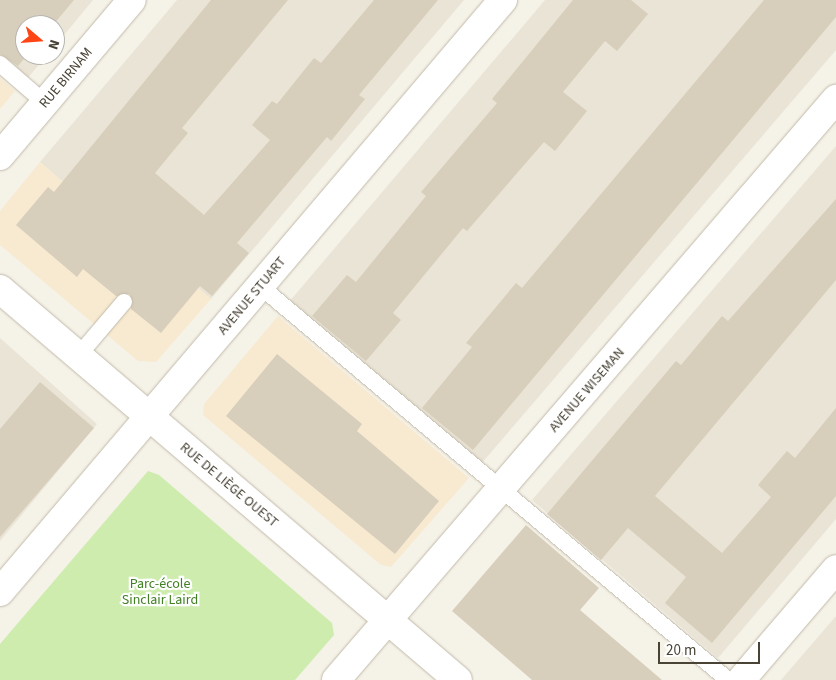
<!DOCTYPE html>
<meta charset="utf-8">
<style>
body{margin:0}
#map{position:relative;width:836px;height:680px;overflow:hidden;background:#f5f2e8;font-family:"Source Sans 3",sans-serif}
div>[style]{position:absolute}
.residential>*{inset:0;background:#e9e4d5}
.commercial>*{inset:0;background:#f8ead1}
.green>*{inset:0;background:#cdecad}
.building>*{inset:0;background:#d8cebc}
.roads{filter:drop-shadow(0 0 1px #c1baa9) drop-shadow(0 0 1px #c1baa9)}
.lane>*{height:16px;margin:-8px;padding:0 8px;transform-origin:8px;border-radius:8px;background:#fff}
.street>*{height:28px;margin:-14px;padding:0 14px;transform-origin:14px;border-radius:14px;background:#fff}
span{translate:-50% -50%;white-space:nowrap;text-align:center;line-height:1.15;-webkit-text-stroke:4.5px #fff;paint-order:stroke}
.street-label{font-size:14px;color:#494336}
.park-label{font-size:14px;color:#428024}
.north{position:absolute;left:15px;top:15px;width:50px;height:50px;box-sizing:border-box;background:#fff;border:1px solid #b6b4af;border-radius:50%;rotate:108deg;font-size:14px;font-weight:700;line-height:20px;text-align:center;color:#494336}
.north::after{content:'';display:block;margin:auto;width:18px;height:22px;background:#ff4415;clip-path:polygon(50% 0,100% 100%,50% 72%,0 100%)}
.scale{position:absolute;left:658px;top:642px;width:102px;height:22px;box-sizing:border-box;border:2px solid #494336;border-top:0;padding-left:6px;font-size:15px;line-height:18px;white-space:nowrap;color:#494336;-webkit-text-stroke:4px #fff;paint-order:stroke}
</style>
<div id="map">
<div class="residential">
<i style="clip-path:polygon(0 0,93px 0,55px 46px,55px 25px,25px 25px,25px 55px,47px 55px,27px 79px,0 56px)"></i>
<i style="clip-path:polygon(177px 0,464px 0,211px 299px,122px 222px,116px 228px,40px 162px)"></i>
<i style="clip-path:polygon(545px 0,836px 0,836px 50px,481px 464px,289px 302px)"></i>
<i style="clip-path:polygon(836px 146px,836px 519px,718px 658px,532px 500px)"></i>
<i style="clip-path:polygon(0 338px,97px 424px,0 541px)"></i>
<i style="clip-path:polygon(836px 616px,836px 680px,781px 680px)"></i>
</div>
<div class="commercial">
<i style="clip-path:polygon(0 78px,15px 91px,0 109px)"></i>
<i style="clip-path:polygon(40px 162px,116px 228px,122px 221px,211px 299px,156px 362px,138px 361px,0 245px,0 211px)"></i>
<i style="clip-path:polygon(278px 316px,469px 478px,391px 567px,381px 565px,203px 415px,204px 404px)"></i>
</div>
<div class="green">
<i style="clip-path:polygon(148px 471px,159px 475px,332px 623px,334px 635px,295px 680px,0 680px,0 644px)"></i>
</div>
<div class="building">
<i style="clip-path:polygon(0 0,74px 0,53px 25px,25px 25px,27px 55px,18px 66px,0 54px)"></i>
<i style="clip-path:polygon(211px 0,288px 0,182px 128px,188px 133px,155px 173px,204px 215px,270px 140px,252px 125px,272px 101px,277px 104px,314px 58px,321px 63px,374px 0,438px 0,359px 95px,365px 99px,331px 141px,327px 137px,237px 243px,249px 253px,212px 296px,200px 286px,161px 333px,131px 309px,130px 294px,116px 296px,83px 269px,77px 277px,16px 225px,48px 187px,54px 192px)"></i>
<i style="clip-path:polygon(573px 0,631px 0,648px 14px,617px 51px,605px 41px,563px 92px,587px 111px,555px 151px,544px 142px,467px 231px,463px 228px,393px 313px,401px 320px,366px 361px,312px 316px,347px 275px,356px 282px,426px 196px,421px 192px,497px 103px,492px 99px)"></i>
<i style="clip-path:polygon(764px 0,836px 0,836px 17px,473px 450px,422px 408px,472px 347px,466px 343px,516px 283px,522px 288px)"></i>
<i style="clip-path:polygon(836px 199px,836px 280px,655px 496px,722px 553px,771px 497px,758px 485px,787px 451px,795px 458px,836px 408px,836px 496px,712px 643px,665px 603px,686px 577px,628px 528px,601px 560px,547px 514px,676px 361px,681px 365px,722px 316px,728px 321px)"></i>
<i style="clip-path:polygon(277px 354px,362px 424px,357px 431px,439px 501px,395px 554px,226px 416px)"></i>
<i style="clip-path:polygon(40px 382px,94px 428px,0 537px,0 429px)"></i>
<i style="clip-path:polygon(526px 525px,599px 588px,580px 610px,662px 680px,532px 680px,452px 611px)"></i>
</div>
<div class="roads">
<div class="lane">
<i style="left:0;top:64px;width:60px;rotate:40.9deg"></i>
<i style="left:260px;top:286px;width:612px;rotate:40.09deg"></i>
<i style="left:78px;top:356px;width:71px;rotate:-49.6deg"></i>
</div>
<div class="street">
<i style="left:0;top:156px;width:204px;rotate:-49.8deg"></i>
<i style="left:0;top:289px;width:602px;rotate:40.49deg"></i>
<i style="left:0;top:592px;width:777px;rotate:-49.65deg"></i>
<i style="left:336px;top:680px;width:767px;rotate:-49.29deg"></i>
<i style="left:741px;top:680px;width:146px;rotate:-49.4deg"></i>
</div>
</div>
<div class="street-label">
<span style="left:66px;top:78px;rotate:-50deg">RUE BIRNAM</span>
<span style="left:252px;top:296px;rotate:-50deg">AVENUE STUART</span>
<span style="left:587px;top:390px;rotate:-49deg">AVENUE WISEMAN</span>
<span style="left:229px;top:485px;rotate:40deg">RUE DE LIÈGE OUEST</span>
</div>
<div class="park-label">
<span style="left:160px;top:592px">Parc-école<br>Sinclair Laird</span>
</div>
<div class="north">N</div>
<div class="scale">20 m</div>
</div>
